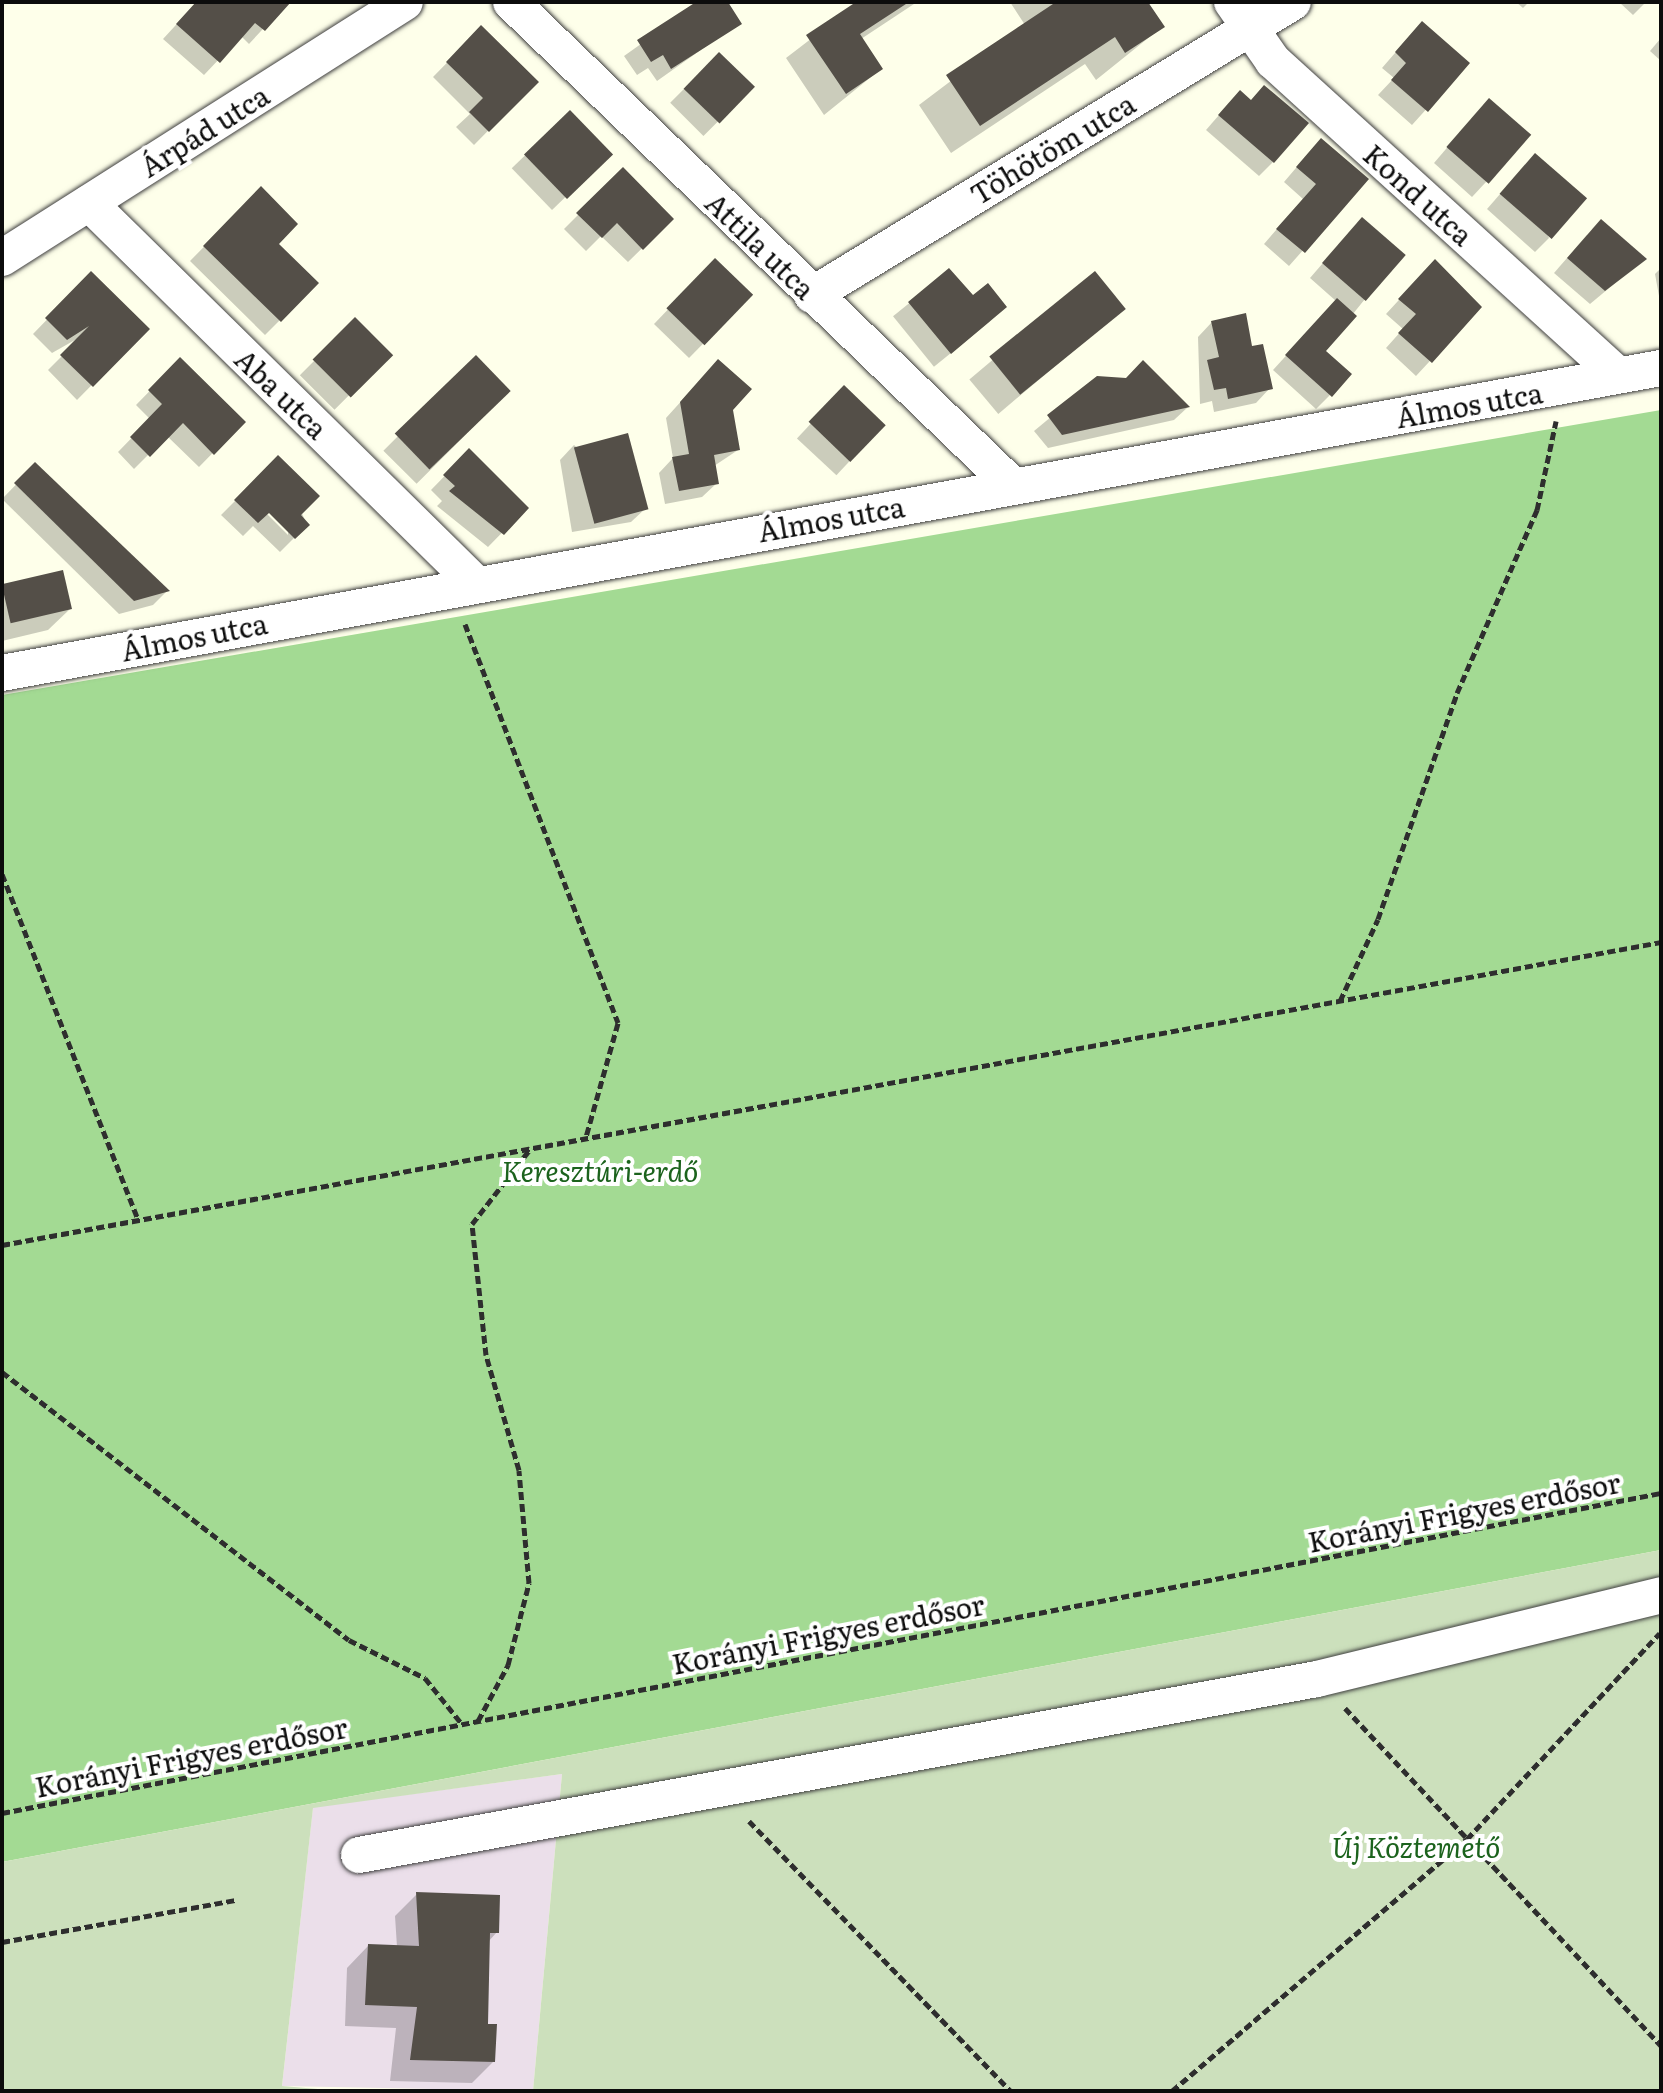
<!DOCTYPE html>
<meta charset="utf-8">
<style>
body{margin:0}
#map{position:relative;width:1663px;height:2093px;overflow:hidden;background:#feffea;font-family:Literata,serif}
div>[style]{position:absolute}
.industrial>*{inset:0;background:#ebdfea}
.forest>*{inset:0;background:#a3da93}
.cemetery>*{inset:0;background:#cce0bc}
.shadow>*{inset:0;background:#0003;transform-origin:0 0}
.building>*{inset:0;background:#544f48;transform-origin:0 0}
.path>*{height:5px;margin-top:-2.5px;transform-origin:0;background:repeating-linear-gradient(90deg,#2e2e2e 0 8px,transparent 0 12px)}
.roads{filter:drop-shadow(0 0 2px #3f3f3f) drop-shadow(0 0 2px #3f3f3f)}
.minor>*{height:36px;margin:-18px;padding:0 18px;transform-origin:18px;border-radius:18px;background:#fff}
span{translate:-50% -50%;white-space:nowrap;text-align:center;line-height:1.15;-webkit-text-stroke:8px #fff;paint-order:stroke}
.street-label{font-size:28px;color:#0c0c0c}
.park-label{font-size:28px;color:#1c631d;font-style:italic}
.frame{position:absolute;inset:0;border:4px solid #0c0c0c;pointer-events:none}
</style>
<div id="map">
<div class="industrial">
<i style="clip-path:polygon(562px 1774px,533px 2091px,282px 2086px,313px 1807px)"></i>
</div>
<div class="forest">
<i style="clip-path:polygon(1661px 410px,1661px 1550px,2px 1862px,2px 695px)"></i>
</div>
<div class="cemetery">
<i style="clip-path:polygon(1661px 1550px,1661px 2091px,533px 2091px,562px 1774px,313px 1808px,282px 2086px,342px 2091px,2px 2091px,2px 1862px)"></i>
</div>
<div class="shadow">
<i style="clip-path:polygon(197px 2px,288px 2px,249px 44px,241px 36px,204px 75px,163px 39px)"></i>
<i style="clip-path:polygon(700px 2px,725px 2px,739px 23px,657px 81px,648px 68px,637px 75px,624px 56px)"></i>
<i style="clip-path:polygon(859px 2px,917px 2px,861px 39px,881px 69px,824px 115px,786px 58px)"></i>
<i style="clip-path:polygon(1010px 2px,1146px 2px,1162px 27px,1096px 80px,1085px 64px,951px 153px,919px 105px,1025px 25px)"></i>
<i style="clip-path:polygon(1516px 2px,1529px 2px,1523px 8px)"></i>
<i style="clip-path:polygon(1619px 2px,1646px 2px,1633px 15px)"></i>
<i style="clip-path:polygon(481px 28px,536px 82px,474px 145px,456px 127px,470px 114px,433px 77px)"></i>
<i style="clip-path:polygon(1408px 38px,1467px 64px,1412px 125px,1378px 95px,1394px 78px,1382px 68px)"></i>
<i style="clip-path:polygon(1661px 38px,1661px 61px,1650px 51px)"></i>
<i style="left:719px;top:54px;width:47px;height:69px;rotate:45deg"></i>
<i style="clip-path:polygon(1250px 102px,1273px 162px,1259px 176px,1206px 130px,1226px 107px)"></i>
<i style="left:570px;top:112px;width:58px;height:81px;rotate:46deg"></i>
<i style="clip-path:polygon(1475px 115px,1486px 182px,1472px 197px,1434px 163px)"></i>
<i style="clip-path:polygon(1307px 155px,1366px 179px,1289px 266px,1264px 244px,1303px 199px,1284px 182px)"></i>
<i style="clip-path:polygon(623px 170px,672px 219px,628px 262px,601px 236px,586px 251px,564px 229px)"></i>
<i style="clip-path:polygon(1521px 170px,1549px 238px,1535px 252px,1487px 209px)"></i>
<i style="clip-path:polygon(261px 189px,276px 244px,317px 283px,265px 335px,190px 261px)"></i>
<i style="clip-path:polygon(1348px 234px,1365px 299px,1323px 351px,1330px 395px,1316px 409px,1273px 370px,1336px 301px,1310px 278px)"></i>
<i style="clip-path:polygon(1587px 235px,1644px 259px,1590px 304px,1554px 273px)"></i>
<i style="clip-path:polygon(1661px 268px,1661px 307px,1655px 274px)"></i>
<i style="left:949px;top:271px;width:65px;height:72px;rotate:51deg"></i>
<i style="clip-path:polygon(91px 274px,147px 329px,77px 400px,48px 370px,82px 336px,52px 353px,33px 334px)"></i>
<i style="left:1095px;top:274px;width:45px;height:164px;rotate:50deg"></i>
<i style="clip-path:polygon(701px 275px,751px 295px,689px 358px,654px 324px)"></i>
<i style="clip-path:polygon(1421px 276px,1480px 307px,1416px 376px,1386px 348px,1403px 329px,1386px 314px)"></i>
<i style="left:355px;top:320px;width:49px;height:78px;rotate:45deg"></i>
<i style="clip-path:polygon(1212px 322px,1251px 349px,1270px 388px,1256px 403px,1214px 412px,1212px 401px,1200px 404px,1198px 337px)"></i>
<i style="left:476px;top:358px;width:47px;height:131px;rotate:45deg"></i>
<i style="clip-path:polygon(180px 360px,243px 422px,199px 467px,167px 436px,134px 469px,118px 452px,150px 419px,136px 405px)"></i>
<i style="clip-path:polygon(704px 376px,731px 409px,738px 450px,714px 466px,717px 483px,702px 497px,665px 504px,659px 473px,673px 458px,666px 418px)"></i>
<i style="clip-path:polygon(1098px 378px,1188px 407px,1174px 420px,1048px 448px,1034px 431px)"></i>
<i style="left:844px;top:388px;width:54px;height:69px;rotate:43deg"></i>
<i style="clip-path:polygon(574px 445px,646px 508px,631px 522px,572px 532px,560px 460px)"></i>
<i style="clip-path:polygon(469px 451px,526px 508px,488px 547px,437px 506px,442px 501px,431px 490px)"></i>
<i style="clip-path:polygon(evenodd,278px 458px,307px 525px,280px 552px,253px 526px,243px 536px,221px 515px,278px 458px,263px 505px,288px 529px,288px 535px,260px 507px,263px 505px)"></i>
<i style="clip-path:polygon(35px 465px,167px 591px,153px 605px,119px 614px,2px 499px)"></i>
<i style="clip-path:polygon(2px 586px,70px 609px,48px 630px,2px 641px)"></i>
<i style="clip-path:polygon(417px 1894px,497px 1932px,488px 1942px,486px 2026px,493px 2062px,472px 2083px,390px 2081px,396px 2028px,345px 2026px,347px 1968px,368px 1946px,397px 1947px,395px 1916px)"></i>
</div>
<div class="building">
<i style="clip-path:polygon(196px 2px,291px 2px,265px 31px,255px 23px,220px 63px,176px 24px)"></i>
<i style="clip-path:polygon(696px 2px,728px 2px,742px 24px,671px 69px,663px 55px,651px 62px,637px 40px)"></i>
<i style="clip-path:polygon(856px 2px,909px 2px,860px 34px,883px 69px,846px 94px,806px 35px)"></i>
<i style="clip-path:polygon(1056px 2px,1148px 2px,1165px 27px,1125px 53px,1115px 37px,980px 126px,946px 75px)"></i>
<i style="clip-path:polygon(1422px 21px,1470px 63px,1428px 112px,1391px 80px,1406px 63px,1395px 52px)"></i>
<i style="clip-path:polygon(481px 25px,539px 82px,489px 132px,469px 112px,483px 98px,446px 62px)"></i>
<i style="left:719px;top:52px;width:50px;height:51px;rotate:44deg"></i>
<i style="clip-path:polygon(1264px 85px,1309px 123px,1274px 163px,1218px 115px,1240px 90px,1251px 100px)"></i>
<i style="left:1489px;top:98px;width:56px;height:65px;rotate:41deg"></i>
<i style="left:570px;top:110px;width:62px;height:64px;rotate:46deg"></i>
<i style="clip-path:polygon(1321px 138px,1369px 179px,1305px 253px,1276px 229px,1316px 184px,1296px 167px)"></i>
<i style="left:1535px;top:153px;width:69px;height:54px;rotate:41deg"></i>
<i style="clip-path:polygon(623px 167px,674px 219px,643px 250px,617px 223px,602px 238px,576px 213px)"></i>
<i style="clip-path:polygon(261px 186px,298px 224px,279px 244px,319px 283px,281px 322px,203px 246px)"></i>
<i style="left:1362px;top:217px;width:58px;height:61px;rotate:41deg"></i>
<i style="clip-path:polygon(1601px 219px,1647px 259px,1605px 291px,1567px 258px)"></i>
<i style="left:715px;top:258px;width:53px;height:70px;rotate:44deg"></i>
<i style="clip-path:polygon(1435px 259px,1482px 307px,1432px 363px,1398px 333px,1416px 314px,1398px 299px)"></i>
<i style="clip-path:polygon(949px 268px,973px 295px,988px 283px,1007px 307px,951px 354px,908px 302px)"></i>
<i style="clip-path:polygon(91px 271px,150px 329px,93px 387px,60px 355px,89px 326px,67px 340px,45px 318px)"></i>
<i style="left:1095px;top:271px;width:49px;height:136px;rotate:51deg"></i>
<i style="clip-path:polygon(1337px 298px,1357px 316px,1326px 351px,1352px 374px,1332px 397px,1285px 355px)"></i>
<i style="clip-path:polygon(1246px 313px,1252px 346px,1263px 344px,1273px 389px,1228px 399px,1226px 388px,1214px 390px,1207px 360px,1219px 357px,1211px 321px)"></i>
<i style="left:355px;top:317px;width:54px;height:60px;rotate:45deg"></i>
<i style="left:476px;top:355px;width:50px;height:113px;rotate:46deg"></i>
<i style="clip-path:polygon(180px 357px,246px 422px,214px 455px,183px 423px,150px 457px,130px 437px,162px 404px,148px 390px)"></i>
<i style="clip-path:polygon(718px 359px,752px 389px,733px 410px,740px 450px,714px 455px,719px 484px,679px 491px,672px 457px,689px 454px,680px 402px)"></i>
<i style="clip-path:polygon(1143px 360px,1190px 407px,1062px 435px,1047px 415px,1097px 376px,1126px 378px)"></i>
<i style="left:844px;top:385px;width:58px;height:51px;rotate:44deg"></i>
<i style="left:628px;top:433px;width:79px;height:56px;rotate:75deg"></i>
<i style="clip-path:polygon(469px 448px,529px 508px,504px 535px,449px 491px,455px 486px,443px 475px)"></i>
<i style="clip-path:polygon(278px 455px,320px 496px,301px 515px,310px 525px,295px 539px,269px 513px,258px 523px,234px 500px)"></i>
<i style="clip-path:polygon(35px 462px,170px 591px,134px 601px,14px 483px)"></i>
<i style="left:63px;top:570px;width:40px;height:63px;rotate:77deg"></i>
<i style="clip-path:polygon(416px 1892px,500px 1895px,499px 1933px,490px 1933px,488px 2024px,497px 2024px,495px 2062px,410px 2060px,417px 2007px,365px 2005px,368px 1944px,419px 1946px)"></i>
</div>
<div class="path">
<i style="left:465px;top:624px;width:427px;rotate:69deg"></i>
<i style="left:618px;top:1023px;width:118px;rotate:105.7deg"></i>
<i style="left:2px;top:874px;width:372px;rotate:68.5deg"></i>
<i style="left:1340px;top:1001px;width:90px;rotate:-65.1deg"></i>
<i style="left:1378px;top:919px;width:239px;rotate:-70.7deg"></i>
<i style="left:1457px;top:693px;width:200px;rotate:-66.4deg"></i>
<i style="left:1537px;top:510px;width:91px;rotate:-77.9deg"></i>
<i style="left:2px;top:1245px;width:1686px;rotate:-10.35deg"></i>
<i style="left:2px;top:1372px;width:438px;rotate:37.7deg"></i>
<i style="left:349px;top:1640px;width:85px;rotate:26.6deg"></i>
<i style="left:425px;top:1678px;width:59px;rotate:51.2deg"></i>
<i style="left:1345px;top:1708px;width:463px;rotate:46.9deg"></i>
<i style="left:478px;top:1721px;width:64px;rotate:-61.8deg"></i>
<i style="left:508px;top:1665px;width:85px;rotate:-75.6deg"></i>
<i style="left:529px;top:1583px;width:113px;rotate:-95.1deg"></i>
<i style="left:519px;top:1470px;width:120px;rotate:-106deg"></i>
<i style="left:486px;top:1355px;width:132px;rotate:-96.1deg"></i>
<i style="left:472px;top:1224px;width:96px;rotate:-52.2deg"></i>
<i style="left:2px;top:1813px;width:1690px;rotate:-10.92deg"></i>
<i style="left:749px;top:1821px;width:376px;rotate:45.9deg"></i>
<i style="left:2px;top:1942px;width:238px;rotate:-10.2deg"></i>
<i style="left:1172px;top:2091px;width:388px;rotate:-40.5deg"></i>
<i style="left:1467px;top:1839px;width:282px;rotate:-46.9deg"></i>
</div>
<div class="roads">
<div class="minor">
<i style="left:511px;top:2px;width:697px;rotate:43.95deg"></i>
<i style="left:1232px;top:2px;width:72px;rotate:55.2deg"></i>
<i style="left:1273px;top:61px;width:466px;rotate:42.3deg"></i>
<i style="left:89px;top:203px;width:540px;rotate:44.55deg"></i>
<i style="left:2px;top:258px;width:477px;rotate:-32.4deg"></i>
<i style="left:812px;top:295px;width:563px;rotate:-31.35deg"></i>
<i style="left:2px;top:673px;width:1687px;rotate:-10.42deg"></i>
<i style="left:359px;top:1855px;width:974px;rotate:-10.41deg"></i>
<i style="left:1317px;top:1679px;width:354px;rotate:-13.7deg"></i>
</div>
</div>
<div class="street-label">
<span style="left:204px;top:130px;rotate:-32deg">Árpád utca</span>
<span style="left:1052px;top:148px;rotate:-31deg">Töhötöm utca</span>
<span style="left:1419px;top:194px;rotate:42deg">Kond utca</span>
<span style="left:761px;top:245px;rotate:44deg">Attila utca</span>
<span style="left:282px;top:393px;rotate:44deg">Aba utca</span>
<span style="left:1469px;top:404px;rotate:-10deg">Álmos utca</span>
<span style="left:831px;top:518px;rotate:-10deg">Álmos utca</span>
<span style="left:194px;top:636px;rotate:-11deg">Álmos utca</span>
<span style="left:1464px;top:1511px;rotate:-11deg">Korányi Frigyes erdősor</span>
<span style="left:828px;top:1633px;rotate:-11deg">Korányi Frigyes erdősor</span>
<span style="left:191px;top:1756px;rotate:-11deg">Korányi Frigyes erdősor</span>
</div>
<div class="park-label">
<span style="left:600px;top:1170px">Keresztúri-erdő</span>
<span style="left:1416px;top:1846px">Új Köztemető</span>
</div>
<div class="frame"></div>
</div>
